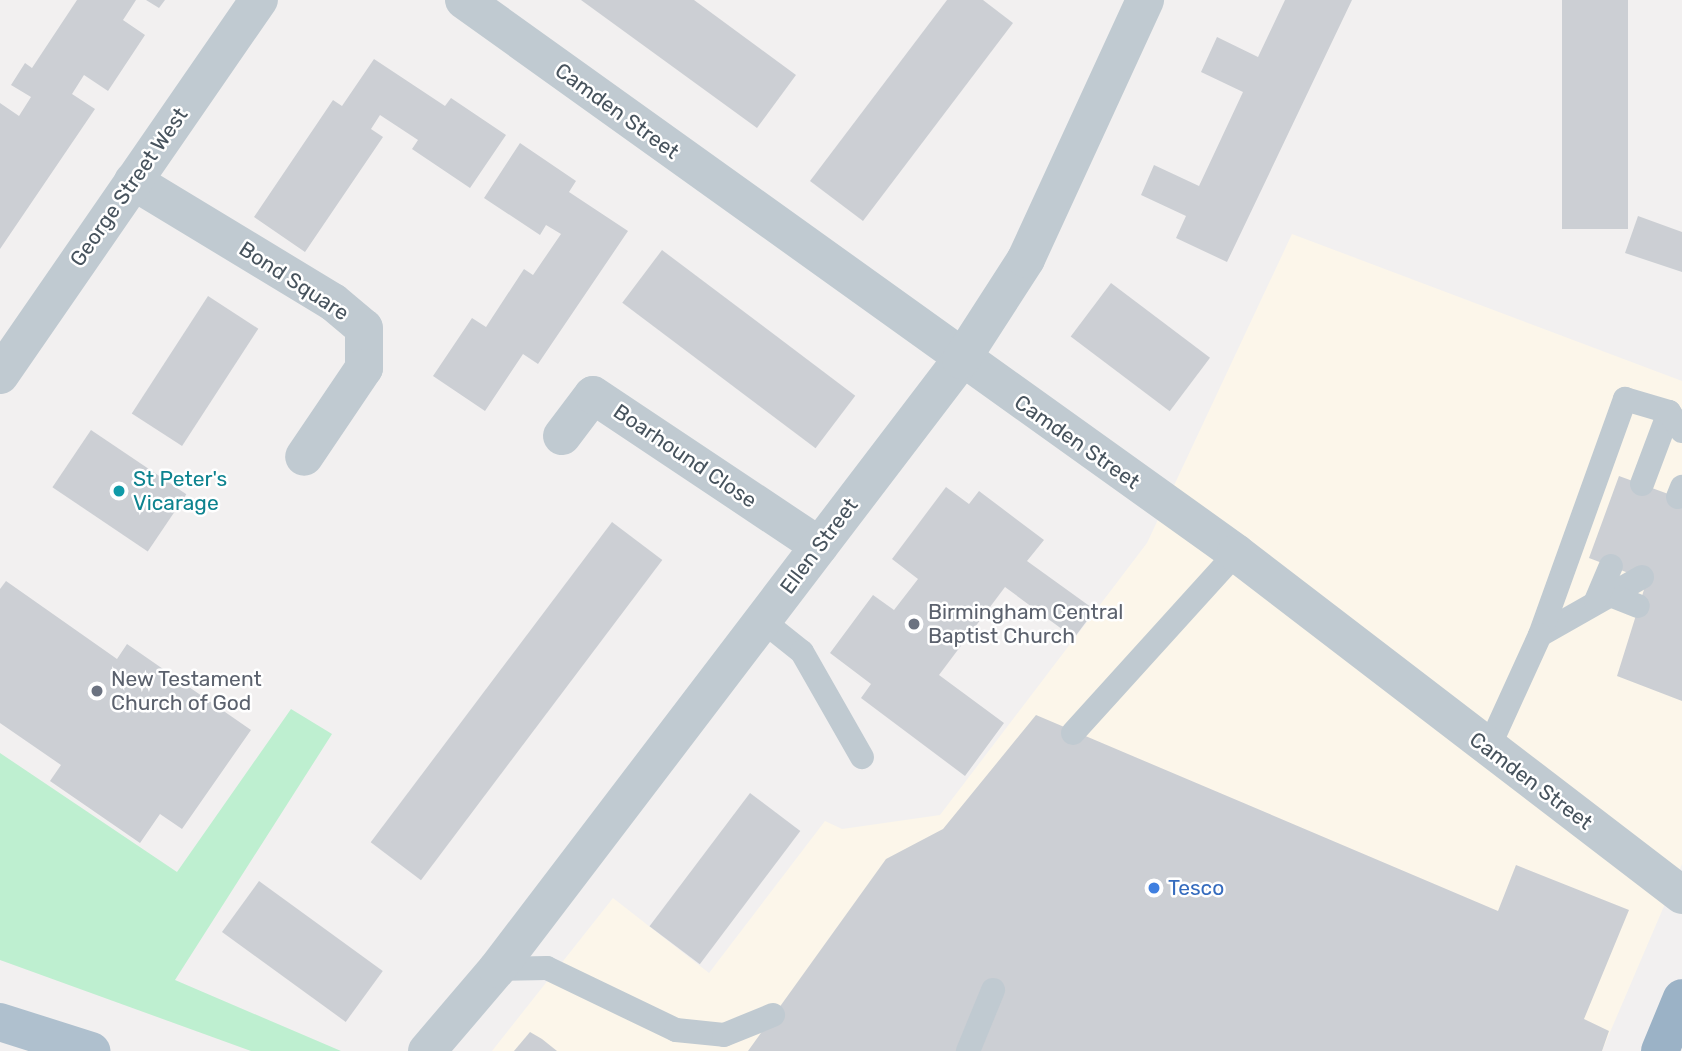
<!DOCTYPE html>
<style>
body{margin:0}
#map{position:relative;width:1682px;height:1051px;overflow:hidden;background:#f2f0f0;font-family:Rubik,sans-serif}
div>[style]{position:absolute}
.commercial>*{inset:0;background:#fcf6ea}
.green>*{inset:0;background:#beefd0}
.building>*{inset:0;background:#cccfd4;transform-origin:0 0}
.service>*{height:24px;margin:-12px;padding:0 12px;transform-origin:12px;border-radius:12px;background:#c0cad1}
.minor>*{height:38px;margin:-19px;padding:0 19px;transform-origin:19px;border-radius:19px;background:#c0cad1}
.primary>*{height:38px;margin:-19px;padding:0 19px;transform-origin:19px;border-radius:19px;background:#afc0ce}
.trunk>*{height:38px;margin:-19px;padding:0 19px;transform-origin:19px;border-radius:19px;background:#9bb2c6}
.dots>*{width:19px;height:19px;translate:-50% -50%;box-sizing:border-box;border:4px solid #fff;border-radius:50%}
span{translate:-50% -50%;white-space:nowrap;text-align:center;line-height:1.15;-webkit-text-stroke:5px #fff;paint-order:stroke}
.street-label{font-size:21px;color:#47535d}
.culture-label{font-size:21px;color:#0d838f}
.left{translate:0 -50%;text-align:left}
.worship-label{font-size:21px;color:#5b616d}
.shop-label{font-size:21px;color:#366cbe}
</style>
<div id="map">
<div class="commercial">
<i style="clip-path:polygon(1292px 234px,1682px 381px,1682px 864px,1602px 1051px,492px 1051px,613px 898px,709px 973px,825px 821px,842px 829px,940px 815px,1147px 543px)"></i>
</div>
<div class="green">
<i style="clip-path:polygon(291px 709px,332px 734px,175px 980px,341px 1051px,251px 1051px,0 960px,0 753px,177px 872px)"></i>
</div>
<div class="building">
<i style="clip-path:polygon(77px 0,136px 0,123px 20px,145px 35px,108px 91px,84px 75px,72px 94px,95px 109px,0 249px,0 103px,19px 116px,31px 97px,11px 85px,25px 63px,32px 68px)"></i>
<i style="clip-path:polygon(146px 0,165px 0,159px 8px)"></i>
<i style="clip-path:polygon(581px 0,694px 0,796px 75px,757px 128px)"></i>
<i style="clip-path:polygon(947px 0,983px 0,1013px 23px,863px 221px,810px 181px)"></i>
<i style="clip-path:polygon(1285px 0,1352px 0,1227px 262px,1176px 238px,1186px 216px,1141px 195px,1154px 165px,1199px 186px,1243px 92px,1201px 72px,1217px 37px,1258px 57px)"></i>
<i style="left:1562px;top:0;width:66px;height:229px"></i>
<i style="clip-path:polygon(374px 59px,445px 106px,451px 98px,506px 135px,470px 188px,412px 149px,418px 140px,380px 115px,371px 129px,383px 137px,305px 252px,254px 217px,333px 100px,342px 106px)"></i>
<i style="clip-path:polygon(520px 143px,576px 181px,569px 192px,628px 231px,538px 364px,523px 354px,485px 411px,433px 376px,472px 318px,486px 327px,524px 269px,533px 275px,561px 234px,546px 225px,540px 235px,484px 198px)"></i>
<i style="clip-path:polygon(1638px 216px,1682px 232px,1682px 272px,1625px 253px)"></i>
<i style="left:662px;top:250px;width:242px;height:66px;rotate:37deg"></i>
<i style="left:1111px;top:283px;width:124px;height:67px;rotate:37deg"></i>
<i style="left:208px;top:296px;width:60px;height:140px;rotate:33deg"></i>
<i style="left:91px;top:430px;width:115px;height:69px;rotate:34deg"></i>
<i style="clip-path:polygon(1619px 476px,1682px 499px,1682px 701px,1617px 676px,1647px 580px,1589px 558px)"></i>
<i style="clip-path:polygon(946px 487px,969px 504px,979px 491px,1044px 540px,1027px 561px,1095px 610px,1074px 638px,1005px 587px,939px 675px,1004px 723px,965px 776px,861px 698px,871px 684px,830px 653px,873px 595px,894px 610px,918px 579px,892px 559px)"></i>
<i style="left:612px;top:522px;width:63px;height:401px;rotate:37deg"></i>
<i style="clip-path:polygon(6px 581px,117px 659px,127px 644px,251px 730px,182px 829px,160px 814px,140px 843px,50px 781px,61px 765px,0 723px,0 589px)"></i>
<i style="clip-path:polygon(1036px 715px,1498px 911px,1516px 865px,1629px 910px,1584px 1019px,1609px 1031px,1602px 1051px,748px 1051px,886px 859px,943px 829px)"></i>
<i style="left:750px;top:793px;width:63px;height:167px;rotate:37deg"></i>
<i style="left:259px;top:881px;width:153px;height:63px;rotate:36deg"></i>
<i style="clip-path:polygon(530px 1032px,542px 1039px,557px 1051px,514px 1051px)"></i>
</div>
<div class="service">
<i style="left:1642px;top:484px;width:77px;rotate:-69.4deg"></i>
<i style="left:1678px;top:497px;width:11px;rotate:-68deg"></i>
<i style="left:1642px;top:577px;width:117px;rotate:150.4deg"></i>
<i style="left:1540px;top:635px;width:251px;rotate:-70.2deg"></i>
<i style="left:1625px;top:399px;width:46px;rotate:16.5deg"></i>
<i style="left:1669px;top:412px;width:23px;rotate:56deg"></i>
<i style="left:1608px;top:594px;width:32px;rotate:22deg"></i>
<i style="left:1596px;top:601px;width:38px;rotate:-67deg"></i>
<i style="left:762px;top:620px;width:51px;rotate:38.7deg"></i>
<i style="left:802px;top:652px;width:121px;rotate:60.3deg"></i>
<i style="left:1073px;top:733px;width:243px;rotate:-47.8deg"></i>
<i style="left:1488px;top:749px;width:125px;rotate:-65.5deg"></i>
<i style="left:497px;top:969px;width:50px;rotate:-1.1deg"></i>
<i style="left:547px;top:968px;width:143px;rotate:25.7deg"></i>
<i style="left:676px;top:1030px;width:48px;rotate:5.9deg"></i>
<i style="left:724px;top:1035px;width:53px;rotate:-22.2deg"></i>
<i style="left:968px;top:1051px;width:66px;rotate:-67.7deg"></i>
</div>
<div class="minor">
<i style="left:464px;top:0;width:950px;rotate:35.61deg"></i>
<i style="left:1236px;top:553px;width:562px;rotate:37.48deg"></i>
<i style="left:133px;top:181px;width:234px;rotate:31.2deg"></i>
<i style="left:333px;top:302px;width:40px;rotate:40deg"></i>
<i style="left:364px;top:328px;width:40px;rotate:90deg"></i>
<i style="left:364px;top:368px;width:107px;rotate:124deg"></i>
<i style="left:0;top:375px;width:456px;rotate:-55.4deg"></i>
<i style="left:562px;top:436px;width:51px;rotate:-52.9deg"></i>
<i style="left:593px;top:395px;width:272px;rotate:33.7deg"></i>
<i style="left:427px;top:1051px;width:108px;rotate:-49.5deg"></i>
<i style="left:497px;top:969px;width:766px;rotate:-52.7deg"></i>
<i style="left:961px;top:360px;width:120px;rotate:-57.2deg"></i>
<i style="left:1026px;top:259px;width:285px;rotate:-65.3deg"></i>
</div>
<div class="primary">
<i style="left:0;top:1022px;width:96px;rotate:17.7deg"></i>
</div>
<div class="trunk">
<i style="left:1660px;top:1051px;width:57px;rotate:-67.5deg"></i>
</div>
<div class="dots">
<i style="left:119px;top:491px;background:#0f9aa8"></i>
<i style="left:914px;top:624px;background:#6b7280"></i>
<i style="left:97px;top:691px;background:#6b7280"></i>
<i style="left:1154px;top:888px;background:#3f7fe0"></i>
</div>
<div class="street-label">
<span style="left:617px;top:111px;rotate:36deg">Camden Street</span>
<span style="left:129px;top:187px;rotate:-55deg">George Street West</span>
<span style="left:294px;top:281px;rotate:33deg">Bond Square</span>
<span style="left:1077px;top:442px;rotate:35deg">Camden Street</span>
<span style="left:685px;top:456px;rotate:34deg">Boarhound Close</span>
<span style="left:819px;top:546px;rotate:-53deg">Ellen Street</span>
<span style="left:1531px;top:781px;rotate:37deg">Camden Street</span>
</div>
<div class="culture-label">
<span class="left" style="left:133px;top:491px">St Peter's<br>Vicarage</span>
</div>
<div class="worship-label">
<span class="left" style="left:928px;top:624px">Birmingham Central<br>Baptist Church</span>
<span class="left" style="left:111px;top:691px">New Testament<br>Church of God</span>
</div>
<div class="shop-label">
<span class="left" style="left:1168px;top:888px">Tesco</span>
</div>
</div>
